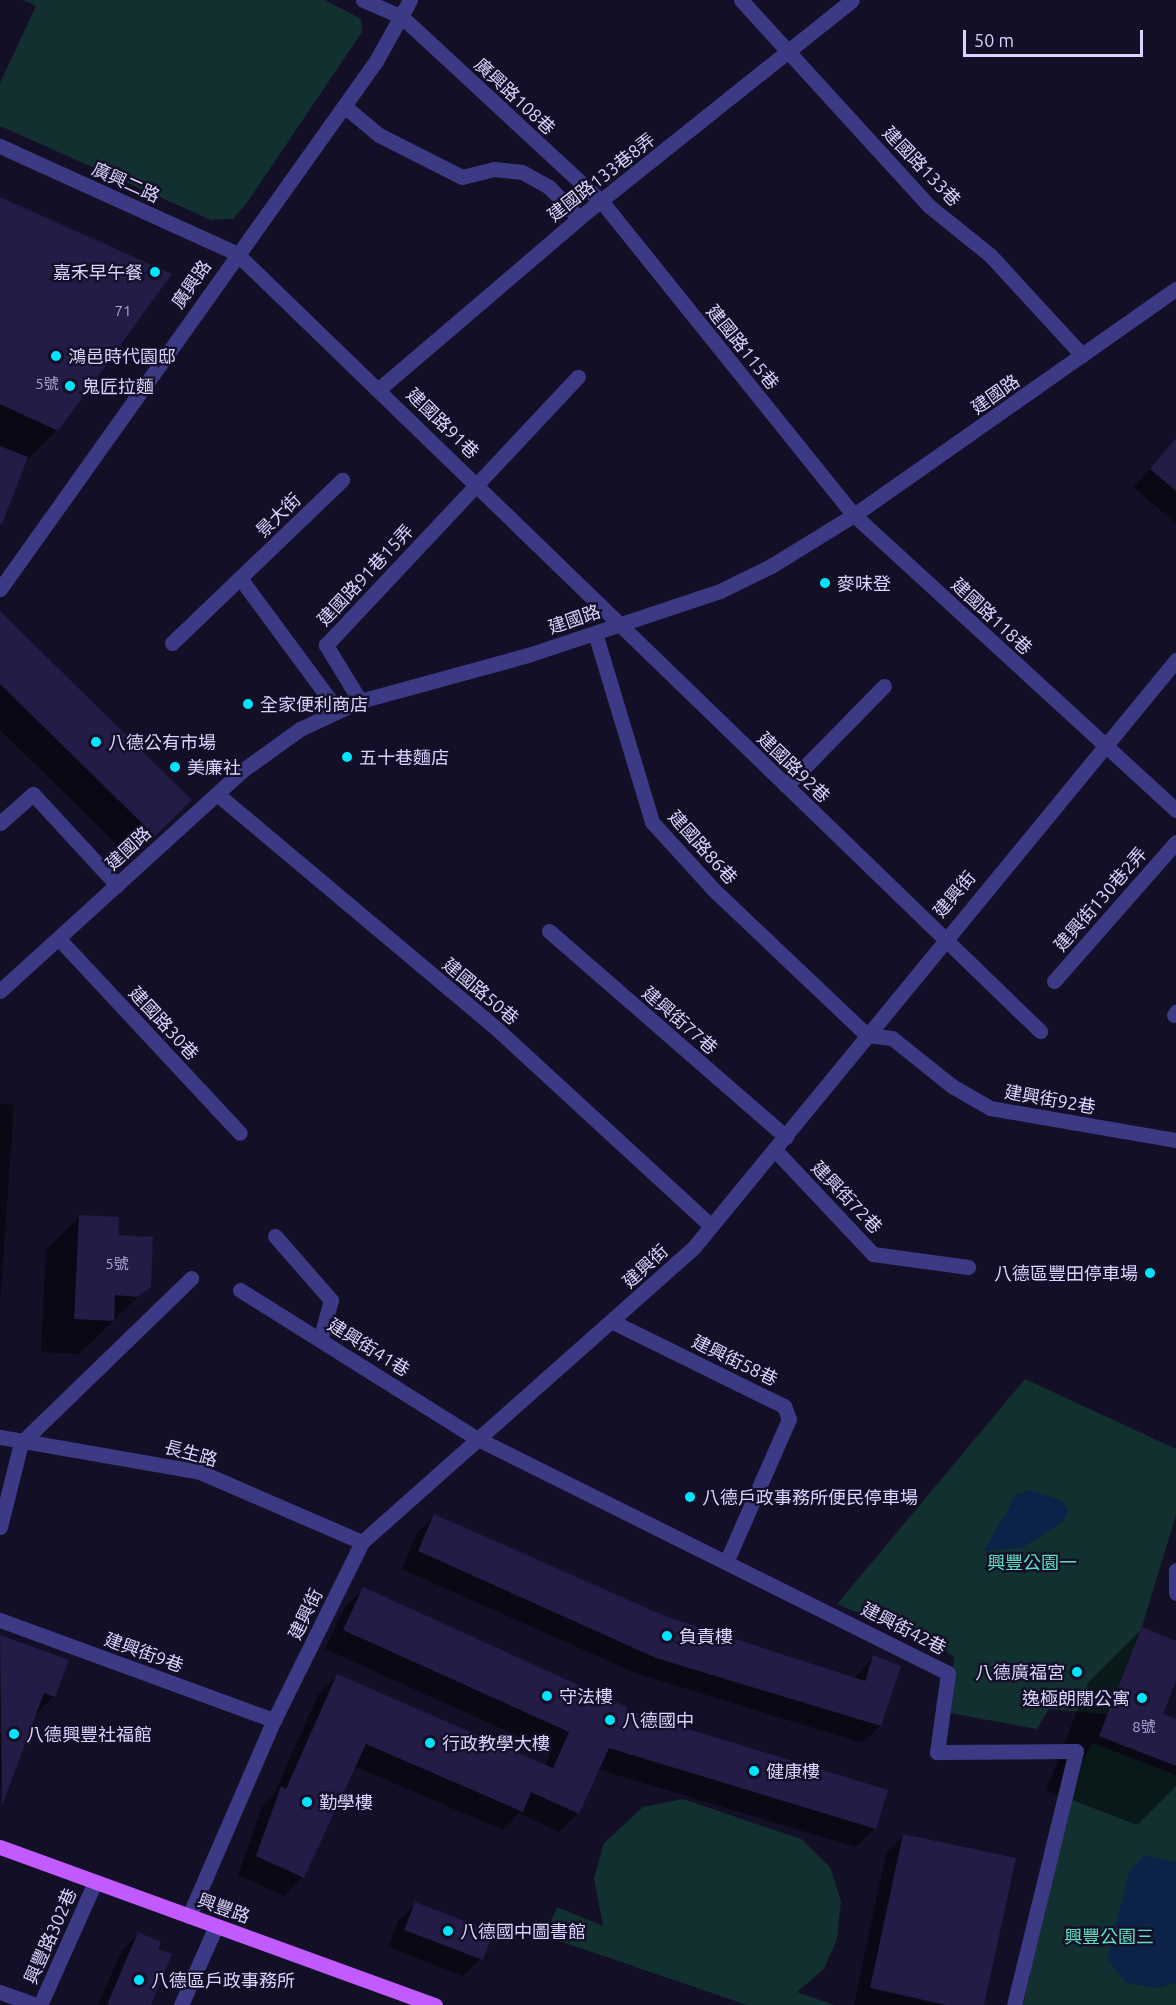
<!DOCTYPE html>
<meta charset="utf-8">
<style>
body{margin:0}
#map{position:relative;width:1176px;height:2005px;overflow:hidden;background:#130f26;font-family:Ubuntu,"Noto Sans TC",sans-serif}
div>[style]{position:absolute}
.green>*{inset:0;background:#12302f}
.water>*{inset:0;background:#0c2248}
.shadow>*{inset:0;background:#0007}
.building>*{inset:0;background:#241b47;transform-origin:0 0}
.minor>*{height:15px;margin:-7.5px;padding:0 7.5px;transform-origin:7.5px;border-radius:7.5px;background:#3d3a85}
.major>*{height:15px;margin:-7.5px;padding:0 7.5px;transform-origin:7.5px;border-radius:7.5px;background:#c25bff}
.dots>*{width:16px;height:16px;translate:-50% -50%;box-sizing:border-box;border:3px solid #130f26;border-radius:50%}
span{translate:-50% -50%;white-space:nowrap;text-align:center;line-height:1.15;-webkit-text-stroke:4.5px #130f26;paint-order:stroke}
.number-label{font-size:15px;color:#aca6d1}
.number-label span{-webkit-text-stroke-width:0}
.street-label{font-size:18px;color:#d9d4ff}
.poi-label{font-size:18px;color:#d9d4ff}
.right{translate:-100% -50%;text-align:right}
.left{translate:0 -50%;text-align:left}
.park-label{font-size:18px;color:#5fe0c0}
.scale{position:absolute;left:963px;top:30px;width:180px;height:27px;box-sizing:border-box;border:3px solid #d9d4ff;border-top:0;padding-left:8px;font-size:18px;line-height:21px;white-space:nowrap;color:#d9d4ff;-webkit-text-stroke:4px #130f26;paint-order:stroke}
</style>
<div id="map">
<div class="green">
<i style="clip-path:polygon(23px 0,325px 0,361px 19px,362px 32px,246px 204px,233px 219px,211px 220px,0 126px,0 83px,36px 6px)"></i>
<i style="clip-path:polygon(1025px 1379px,1176px 1449px,1176px 1515px,1115px 1715px,1049px 1709px,1037px 1729px,950px 1713px,954px 1656px,837px 1604px)"></i>
<i style="clip-path:polygon(1093px 1743px,1176px 1775px,1176px 2005px,1023px 2005px,1075px 1771px)"></i>
<i style="clip-path:polygon(683px 1799px,801px 1839px,830px 1867px,841px 1901px,837px 1939px,824px 1969px,797px 1992px,834px 2005px,747px 2005px,545px 1936px,557px 1907px,603px 1926px,594px 1878px,604px 1843px,643px 1807px)"></i>
</div>
<div class="water">
<i style="clip-path:polygon(1031px 1490px,1061px 1500px,1068px 1510px,1063px 1521px,1022px 1548px,984px 1551px,1016px 1495px)"></i>
<i style="clip-path:polygon(1144px 1855px,1176px 1862px,1176px 1982px,1159px 1988px,1126px 1983px,1107px 1959px,1129px 1873px)"></i>
</div>
<div class="shadow">
<i style="clip-path:polygon(0 267px,57px 430px,23px 464px,0 510px)"></i>
<i style="clip-path:polygon(1175px 442px,1176px 443px,1176px 523px,1133px 487px)"></i>
<i style="clip-path:polygon(0 627px,190px 800px,131px 858px,0 730px)"></i>
<i style="clip-path:polygon(0 1104px,14px 1105px,0 1304px)"></i>
<i style="clip-path:polygon(80px 1216px,116px 1236px,149px 1286px,79px 1354px,41px 1352px,46px 1250px)"></i>
<i style="clip-path:polygon(434px 1516px,666px 1618px,854px 1679px,873px 1657px,880px 1726px,862px 1743px,638px 1674px,402px 1569px,417px 1533px)"></i>
<i style="clip-path:polygon(363px 1589px,624px 1711px,875px 1828px,856px 1847px,597px 1769px,578px 1813px,559px 1832px,519px 1813px,503px 1830px,354px 1766px,303px 1877px,284px 1896px,238px 1875px,262px 1807px,273px 1796px,318px 1695px,337px 1676px,545px 1766px,551px 1751px,325px 1649px,344px 1608px)"></i>
<i style="clip-path:polygon(1142px 1629px,1176px 1642px,1176px 1677px,1161px 1715px,1176px 1721px,1176px 1786px,1137px 1825px,1046px 1790px,1088px 1683px)"></i>
<i style="clip-path:polygon(0 1636px,54px 1696px,33px 1717px,12px 1775px,0 1787px)"></i>
<i style="clip-path:polygon(903px 1836px,983px 2005px,854px 2005px,886px 1853px)"></i>
<i style="clip-path:polygon(415px 1904px,480px 1959px,463px 1976px,388px 1947px,398px 1921px)"></i>
<i style="clip-path:polygon(138px 1934px,149px 2005px,98px 2005px,121px 1952px)"></i>
</div>
<div class="building">
<i style="clip-path:polygon(0 197px,172px 274px,58px 431px,0 404px)"></i>
<i style="clip-path:polygon(1176px 438px,1176px 491px,1150px 469px)"></i>
<i style="clip-path:polygon(0 446px,28px 457px,2px 524px,0 524px)"></i>
<i style="clip-path:polygon(0 611px,192px 800px,155px 836px,0 684px)"></i>
<i style="clip-path:polygon(79px 1215px,119px 1217px,118px 1235px,153px 1237px,151px 1287px,137px 1297px,115px 1295px,114px 1321px,74px 1319px)"></i>
<i style="clip-path:polygon(434px 1514px,667px 1617px,865px 1681px,873px 1655px,901px 1666px,881px 1726px,656px 1658px,418px 1551px)"></i>
<i style="clip-path:polygon(363px 1587px,627px 1707px,626px 1710px,888px 1790px,876px 1829px,609px 1748px,579px 1814px,531px 1792px,523px 1812px,366px 1744px,304px 1878px,256px 1856px,281px 1786px,286px 1789px,337px 1674px,553px 1768px,569px 1732px,343px 1630px)"></i>
<i style="clip-path:polygon(1142px 1627px,1176px 1641px,1176px 1681px,1163px 1714px,1176px 1719px,1176px 1766px,1099px 1736px)"></i>
<i style="clip-path:polygon(0 1635px,69px 1660px,55px 1697px,44px 1693px,2px 1806px)"></i>
<i style="clip-path:polygon(903px 1834px,1016px 1858px,984px 2005px,946px 2005px,870px 1988px)"></i>
<i style="left:415px;top:1902px;width:84px;height:30px;rotate:21deg"></i>
<i style="clip-path:polygon(138px 1932px,161px 1942px,158px 1949px,172px 1954px,151px 2005px,107px 2005px)"></i>
</div>
<div class="minor">
<i style="left:363px;top:0;width:43px;rotate:23.6deg"></i>
<i style="left:402px;top:17px;width:272px;rotate:42.8deg"></i>
<i style="left:602px;top:202px;width:402px;rotate:51.2deg"></i>
<i style="left:854px;top:515px;width:437px;rotate:42.5deg"></i>
<i style="left:741px;top:0;width:279px;rotate:47.6deg"></i>
<i style="left:929px;top:206px;width:78px;rotate:38.8deg"></i>
<i style="left:990px;top:255px;width:136px;rotate:47.4deg"></i>
<i style="left:344px;top:106px;width:45px;rotate:39.6deg"></i>
<i style="left:379px;top:135px;width:93px;rotate:26.8deg"></i>
<i style="left:462px;top:177px;width:33px;rotate:-14deg"></i>
<i style="left:494px;top:169px;width:28px;rotate:6deg"></i>
<i style="left:522px;top:172px;width:31px;rotate:29deg"></i>
<i style="left:549px;top:187px;width:43px;rotate:45.9deg"></i>
<i style="left:0;top:146px;width:259px;rotate:24.4deg"></i>
<i style="left:236px;top:253px;width:1119px;rotate:44.06deg"></i>
<i style="left:379px;top:389px;width:263px;rotate:-40.5deg"></i>
<i style="left:579px;top:218px;width:349px;rotate:-38.6deg"></i>
<i style="left:240px;top:578px;width:165px;rotate:53.6deg"></i>
<i style="left:0;top:589px;width:648px;rotate:-54.54deg"></i>
<i style="left:376px;top:61px;width:70px;rotate:-60.9deg"></i>
<i style="left:595px;top:633px;width:197px;rotate:73.2deg"></i>
<i style="left:652px;top:822px;width:92px;rotate:47.6deg"></i>
<i style="left:714px;top:890px;width:211px;rotate:43.5deg"></i>
<i style="left:867px;top:1035px;width:25px;rotate:7deg"></i>
<i style="left:892px;top:1038px;width:77px;rotate:38.7deg"></i>
<i style="left:952px;top:1086px;width:44px;rotate:30.1deg"></i>
<i style="left:990px;top:1108px;width:189px;rotate:9.8deg"></i>
<i style="left:172px;top:643px;width:236px;rotate:-43.8deg"></i>
<i style="left:360px;top:701px;width:66px;rotate:-121.3deg"></i>
<i style="left:326px;top:645px;width:368px;rotate:-46.8deg"></i>
<i style="left:786px;top:786px;width:140px;rotate:-45.6deg"></i>
<i style="left:217px;top:794px;width:367px;rotate:40deg"></i>
<i style="left:498px;top:1030px;width:289px;rotate:42.6deg"></i>
<i style="left:0;top:823px;width:44px;rotate:-41.3deg"></i>
<i style="left:33px;top:794px;width:124px;rotate:47.3deg"></i>
<i style="left:549px;top:931px;width:314px;rotate:41deg"></i>
<i style="left:59px;top:939px;width:265px;rotate:47deg"></i>
<i style="left:1054px;top:981px;width:185px;rotate:-48.7deg"></i>
<i style="left:0;top:991px;width:328px;rotate:-42.3deg"></i>
<i style="left:243px;top:770px;width:70px;rotate:-35.7deg"></i>
<i style="left:300px;top:729px;width:66px;rotate:-25deg"></i>
<i style="left:360px;top:701px;width:174px;rotate:-15.3deg"></i>
<i style="left:528px;top:655px;width:202px;rotate:-18.4deg"></i>
<i style="left:720px;top:591px;width:57px;rotate:-26.1deg"></i>
<i style="left:771px;top:566px;width:97px;rotate:-31.6deg"></i>
<i style="left:854px;top:515px;width:393px;rotate:-35.1deg"></i>
<i style="left:1174px;top:1015px;width:4px;rotate:-56deg"></i>
<i style="left:775px;top:1150px;width:143px;rotate:46.7deg"></i>
<i style="left:873px;top:1254px;width:96px;rotate:7.8deg"></i>
<i style="left:275px;top:1236px;width:85px;rotate:48.8deg"></i>
<i style="left:331px;top:1300px;width:41px;rotate:105.4deg"></i>
<i style="left:240px;top:1290px;width:279px;rotate:32.1deg"></i>
<i style="left:476px;top:1438px;width:527px;rotate:26.47deg"></i>
<i style="left:948px;top:1673px;width:80px;rotate:97.9deg"></i>
<i style="left:937px;top:1752px;width:139px;rotate:-0.4deg"></i>
<i style="left:1076px;top:1751px;width:261px;rotate:103.7deg"></i>
<i style="left:613px;top:1322px;width:191px;rotate:26.2deg"></i>
<i style="left:784px;top:1406px;width:14px;rotate:69deg"></i>
<i style="left:789px;top:1419px;width:154px;rotate:113.7deg"></i>
<i style="left:0;top:1437px;width:203px;rotate:9.9deg"></i>
<i style="left:200px;top:1472px;width:176px;rotate:23.4deg"></i>
<i style="left:0;top:1527px;width:87px;rotate:-76deg"></i>
<i style="left:21px;top:1443px;width:237px;rotate:-44.1deg"></i>
<i style="left:1176px;top:1570px;width:23px;rotate:90deg"></i>
<i style="left:0;top:1620px;width:292px;rotate:20.1deg"></i>
<i style="left:189px;top:1916px;width:214px;rotate:-66.6deg"></i>
<i style="left:274px;top:1720px;width:199px;rotate:-63.7deg"></i>
<i style="left:362px;top:1542px;width:444px;rotate:-41.6deg"></i>
<i style="left:694px;top:1247px;width:760px;rotate:-50.61deg"></i>
<i style="left:0;top:1992px;width:37px;rotate:20deg"></i>
<i style="left:40px;top:2005px;width:135px;rotate:-65.9deg"></i>
<i style="left:181px;top:2005px;width:86px;rotate:-66.1deg"></i>
</div>
<div class="major">
<i style="left:0;top:1847px;width:463px;rotate:20deg"></i>
</div>
<div class="dots">
<i style="left:155px;top:272px;background:#00e5ff"></i>
<i style="left:56px;top:356px;background:#00e5ff"></i>
<i style="left:70px;top:386px;background:#00e5ff"></i>
<i style="left:825px;top:583px;background:#00e5ff"></i>
<i style="left:248px;top:704px;background:#00e5ff"></i>
<i style="left:96px;top:742px;background:#00e5ff"></i>
<i style="left:347px;top:757px;background:#00e5ff"></i>
<i style="left:175px;top:767px;background:#00e5ff"></i>
<i style="left:1150px;top:1273px;background:#00e5ff"></i>
<i style="left:690px;top:1497px;background:#00e5ff"></i>
<i style="left:667px;top:1636px;background:#00e5ff"></i>
<i style="left:1077px;top:1672px;background:#00e5ff"></i>
<i style="left:547px;top:1696px;background:#00e5ff"></i>
<i style="left:1142px;top:1698px;background:#00e5ff"></i>
<i style="left:610px;top:1720px;background:#00e5ff"></i>
<i style="left:14px;top:1734px;background:#00e5ff"></i>
<i style="left:430px;top:1743px;background:#00e5ff"></i>
<i style="left:754px;top:1771px;background:#00e5ff"></i>
<i style="left:307px;top:1802px;background:#00e5ff"></i>
<i style="left:448px;top:1931px;background:#00e5ff"></i>
<i style="left:139px;top:1980px;background:#00e5ff"></i>
</div>
<div class="number-label">
<span style="left:123px;top:311px">71</span>
<span style="left:47px;top:384px">5號</span>
<span style="left:117px;top:1264px">5號</span>
<span style="left:1144px;top:1727px">8號</span>
</div>
<div class="street-label">
<span style="left:515px;top:96px;rotate:43deg">廣興路108巷</span>
<span style="left:922px;top:166px;rotate:46deg">建國路133巷</span>
<span style="left:601px;top:177px;rotate:-38deg">建國路133巷8弄</span>
<span style="left:126px;top:182px;rotate:24deg">廣興二路</span>
<span style="left:191px;top:284px;rotate:-55deg">廣興路</span>
<span style="left:743px;top:347px;rotate:51deg">建國路115巷</span>
<span style="left:995px;top:394px;rotate:-35deg">建國路</span>
<span style="left:443px;top:423px;rotate:44deg">建國路91巷</span>
<span style="left:278px;top:515px;rotate:-44deg">景大街</span>
<span style="left:365px;top:575px;rotate:-47deg">建國路91巷15弄</span>
<span style="left:992px;top:616px;rotate:43deg">建國路118巷</span>
<span style="left:574px;top:619px;rotate:-19deg">建國路</span>
<span style="left:794px;top:767px;rotate:44deg">建國路92巷</span>
<span style="left:703px;top:847px;rotate:48deg">建國路86巷</span>
<span style="left:128px;top:848px;rotate:-43deg">建國路</span>
<span style="left:954px;top:894px;rotate:-50deg">建興街</span>
<span style="left:1100px;top:899px;rotate:-49deg">建興街130巷2弄</span>
<span style="left:481px;top:991px;rotate:40deg">建國路50巷</span>
<span style="left:680px;top:1020px;rotate:41deg">建興街77巷</span>
<span style="left:164px;top:1023px;rotate:47deg">建國路30巷</span>
<span style="left:1050px;top:1099px;rotate:10deg">建興街92巷</span>
<span style="left:847px;top:1197px;rotate:46deg">建興街72巷</span>
<span style="left:645px;top:1266px;rotate:-43deg">建興街</span>
<span style="left:369px;top:1347px;rotate:32deg">建興街41巷</span>
<span style="left:735px;top:1360px;rotate:26deg">建興街58巷</span>
<span style="left:191px;top:1453px;rotate:15deg">長生路</span>
<span style="left:305px;top:1614px;rotate:-64deg">建興街</span>
<span style="left:904px;top:1628px;rotate:27deg">建興街42巷</span>
<span style="left:144px;top:1652px;rotate:20deg">建興街9巷</span>
<span style="left:224px;top:1908px;rotate:20deg">興豐路</span>
<span style="left:50px;top:1936px;rotate:-66deg">興豐路302巷</span>
</div>
<div class="poi-label">
<span class="right" style="left:143px;top:272px">嘉禾早午餐</span>
<span class="left" style="left:68px;top:356px">鴻邑時代園邸</span>
<span class="left" style="left:82px;top:386px">鬼匠拉麵</span>
<span class="left" style="left:837px;top:583px">麥味登</span>
<span class="left" style="left:260px;top:704px">全家便利商店</span>
<span class="left" style="left:108px;top:742px">八德公有市場</span>
<span class="left" style="left:359px;top:757px">五十巷麵店</span>
<span class="left" style="left:187px;top:767px">美廉社</span>
<span class="right" style="left:1138px;top:1273px">八德區豐田停車場</span>
<span class="left" style="left:702px;top:1497px">八德戶政事務所便民停車場</span>
<span class="left" style="left:679px;top:1636px">負責樓</span>
<span class="right" style="left:1065px;top:1672px">八德廣福宮</span>
<span class="left" style="left:559px;top:1696px">守法樓</span>
<span class="right" style="left:1130px;top:1698px">逸極朗闊公寓</span>
<span class="left" style="left:622px;top:1720px">八德國中</span>
<span class="left" style="left:26px;top:1734px">八德興豐社福館</span>
<span class="left" style="left:442px;top:1743px">行政教學大樓</span>
<span class="left" style="left:766px;top:1771px">健康樓</span>
<span class="left" style="left:319px;top:1802px">勤學樓</span>
<span class="left" style="left:460px;top:1931px">八德國中圖書館</span>
<span class="left" style="left:151px;top:1980px">八德區戶政事務所</span>
</div>
<div class="park-label">
<span style="left:1032px;top:1562px">興豐公園一</span>
<span style="left:1109px;top:1936px">興豐公園三</span>
</div>
<div class="scale">50 m</div>
</div>
